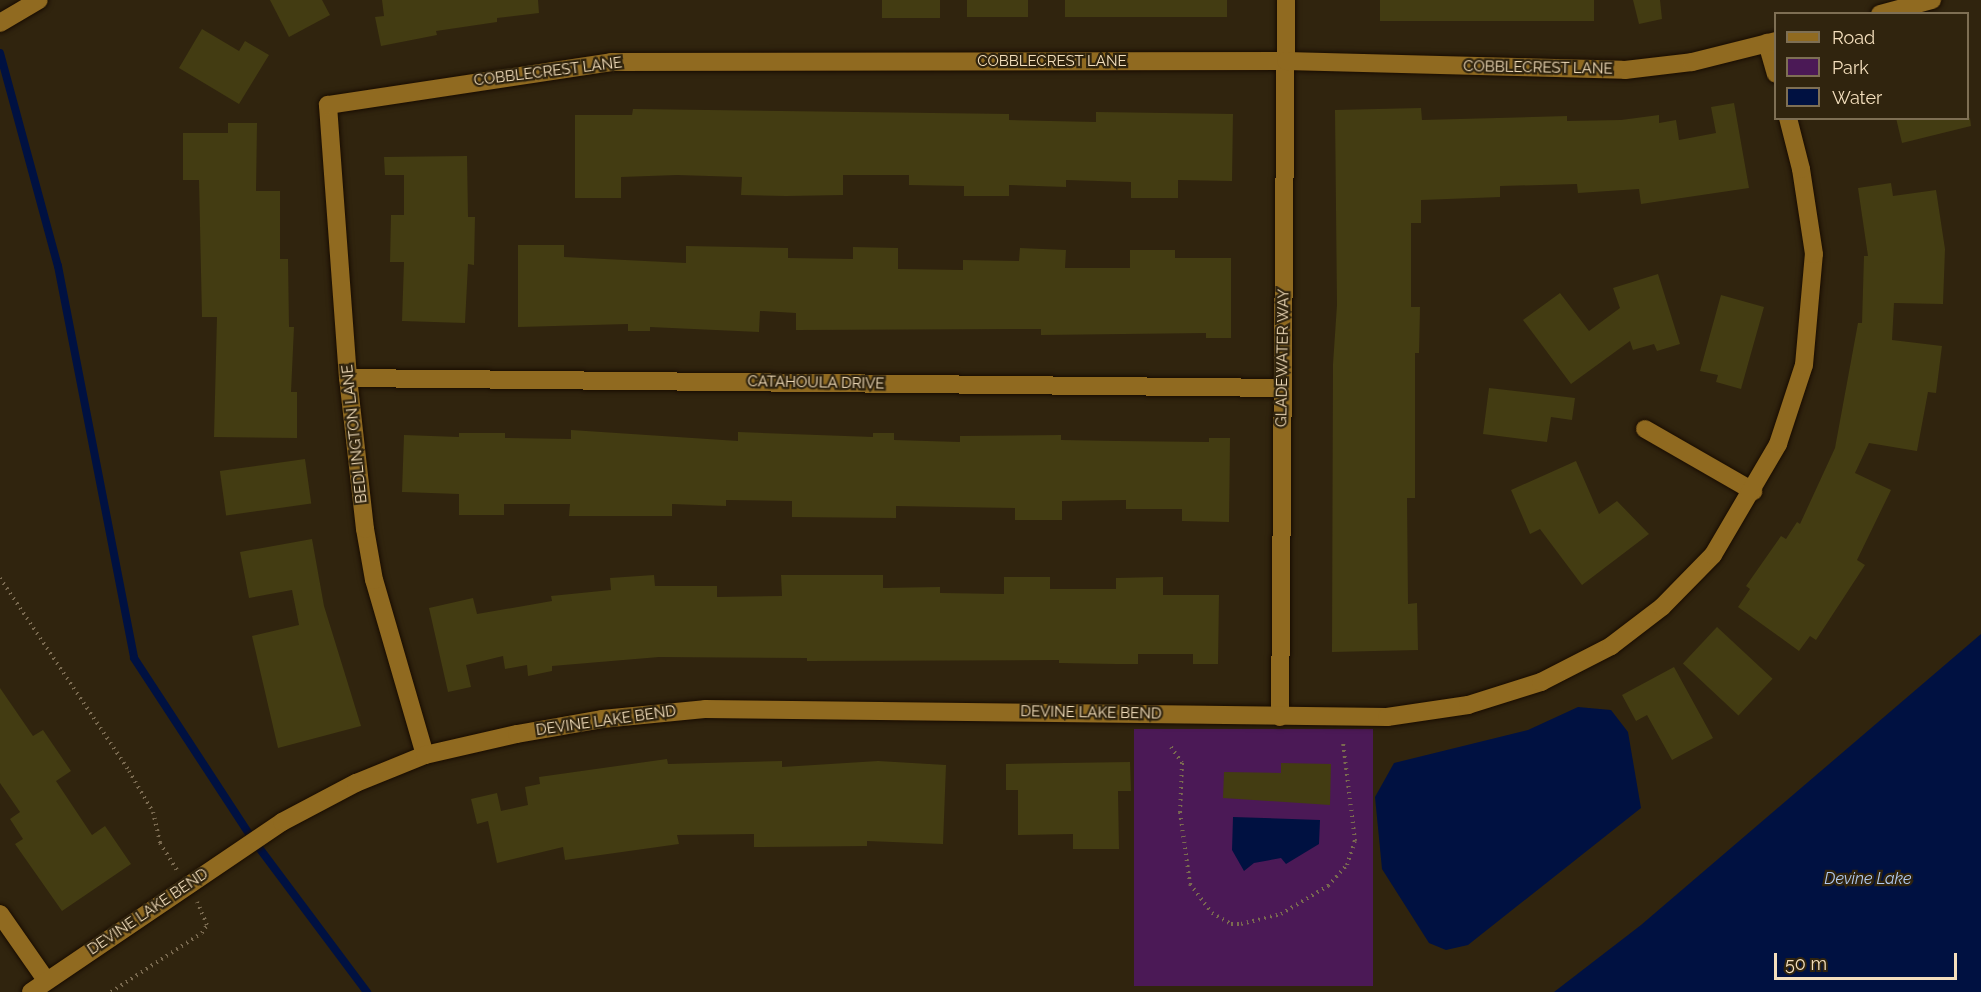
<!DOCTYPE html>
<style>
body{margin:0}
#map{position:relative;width:1981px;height:992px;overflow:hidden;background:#30240e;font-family:Raleway,sans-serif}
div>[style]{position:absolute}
.green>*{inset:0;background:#4b1956;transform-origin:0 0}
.water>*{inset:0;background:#001141}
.stream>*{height:8px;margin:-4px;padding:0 4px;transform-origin:4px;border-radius:4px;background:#001141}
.building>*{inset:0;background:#433c12;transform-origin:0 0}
.path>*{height:4px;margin-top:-2px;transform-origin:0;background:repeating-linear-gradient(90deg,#7a6a50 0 1.5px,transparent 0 6px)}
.roads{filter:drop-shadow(0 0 2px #180c00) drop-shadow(0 0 2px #180c00)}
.minor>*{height:18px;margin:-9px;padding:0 9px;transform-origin:9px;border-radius:9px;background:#906a20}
span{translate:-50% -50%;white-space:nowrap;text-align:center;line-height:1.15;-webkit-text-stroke:4.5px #30240e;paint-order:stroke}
.street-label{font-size:15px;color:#f4dfbd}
.water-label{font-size:16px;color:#b1caf0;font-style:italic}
.legend{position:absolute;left:1774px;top:12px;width:195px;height:108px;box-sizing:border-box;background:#30240e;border:2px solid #7e6f54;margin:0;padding:8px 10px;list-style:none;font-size:18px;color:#f4dfbd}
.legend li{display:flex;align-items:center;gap:12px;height:30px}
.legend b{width:30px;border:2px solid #7e6f54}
.scale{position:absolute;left:1774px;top:953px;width:183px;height:27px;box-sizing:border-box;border:3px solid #f4dfbd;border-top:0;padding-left:8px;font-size:18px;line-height:21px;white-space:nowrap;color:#f4dfbd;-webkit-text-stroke:4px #30240e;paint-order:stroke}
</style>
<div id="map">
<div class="green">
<i style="left:1134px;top:729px;width:239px;height:257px"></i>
</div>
<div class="water">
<i style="clip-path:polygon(1981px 634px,1981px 992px,1554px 992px,1641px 925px)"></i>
<i style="clip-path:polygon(1578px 707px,1611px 710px,1628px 732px,1641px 808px,1468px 945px,1446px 950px,1429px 943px,1382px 869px,1375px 797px,1394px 763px,1528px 730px)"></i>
<i style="clip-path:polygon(1233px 817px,1320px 820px,1319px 844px,1286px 864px,1281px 858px,1254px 863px,1244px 871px,1232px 850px)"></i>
</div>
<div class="stream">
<i style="left:0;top:53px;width:221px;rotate:74.8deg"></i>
<i style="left:58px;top:266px;width:399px;rotate:79deg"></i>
<i style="left:134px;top:658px;width:214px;rotate:56.8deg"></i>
<i style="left:251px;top:837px;width:194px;rotate:53.2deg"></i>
</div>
<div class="building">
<i style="clip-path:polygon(270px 0,322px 0,330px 15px,289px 37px)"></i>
<i style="clip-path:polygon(382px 0,538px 0,539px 13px,497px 18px,497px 22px,436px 31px,437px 35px,381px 46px,375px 17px,384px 16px)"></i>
<i style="left:882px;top:0;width:58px;height:18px"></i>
<i style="left:967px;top:0;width:61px;height:17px"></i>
<i style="left:1065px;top:0;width:162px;height:17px"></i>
<i style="left:1380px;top:0;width:214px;height:21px"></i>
<i style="clip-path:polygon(1633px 0,1660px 0,1662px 19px,1639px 24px)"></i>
<i style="clip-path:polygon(202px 29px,239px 51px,245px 41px,269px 55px,239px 104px,179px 68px)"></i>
<i style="clip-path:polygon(1734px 103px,1749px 188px,1641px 204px,1639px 189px,1578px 193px,1577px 184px,1500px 186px,1500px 197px,1421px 200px,1421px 223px,1411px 223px,1411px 307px,1420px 307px,1419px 353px,1415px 353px,1415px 498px,1407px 498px,1408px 604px,1417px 603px,1418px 650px,1332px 652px,1333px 364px,1337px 305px,1335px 110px,1421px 108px,1422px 120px,1567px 116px,1567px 121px,1621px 120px,1659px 115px,1659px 123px,1676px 120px,1679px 140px,1716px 133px,1711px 107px)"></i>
<i style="clip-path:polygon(633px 109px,1009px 114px,1009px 120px,1096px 122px,1096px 112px,1233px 114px,1232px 181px,1178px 180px,1178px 198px,1131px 198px,1131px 182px,1066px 180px,1066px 187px,1009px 185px,1009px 196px,964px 196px,964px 186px,909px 185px,909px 175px,843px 175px,843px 195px,786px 196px,741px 195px,742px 177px,677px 175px,621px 177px,621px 198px,575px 198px,575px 115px,632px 115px)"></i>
<i style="clip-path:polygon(1896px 118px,1970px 118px,1971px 126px,1902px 143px)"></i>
<i style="clip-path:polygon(228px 123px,257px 123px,256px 191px,280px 191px,280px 259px,288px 259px,289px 327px,294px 327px,291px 392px,297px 392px,297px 438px,214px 437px,217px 317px,202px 317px,199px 180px,183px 180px,183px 133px,228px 133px)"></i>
<i style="clip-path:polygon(467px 156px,468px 217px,475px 217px,474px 265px,468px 264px,465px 323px,402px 321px,404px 262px,390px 262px,391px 215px,404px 215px,404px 175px,385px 175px,384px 157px)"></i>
<i style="clip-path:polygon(1891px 183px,1893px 196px,1936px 190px,1945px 249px,1943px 304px,1894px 303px,1892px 340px,1942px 346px,1936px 393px,1928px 392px,1917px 451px,1869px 443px,1855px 473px,1891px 490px,1857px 560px,1865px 565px,1816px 640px,1810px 636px,1799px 651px,1738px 607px,1750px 589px,1746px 586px,1781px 536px,1786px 539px,1797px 522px,1800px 524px,1835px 448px,1858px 323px,1862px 323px,1864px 256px,1868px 256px,1858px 188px)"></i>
<i style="clip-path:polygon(518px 245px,564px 245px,564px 257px,686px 263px,686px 246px,788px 248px,788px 258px,853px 259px,853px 247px,898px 248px,898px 269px,963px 270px,963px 260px,1019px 261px,1020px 248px,1066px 250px,1065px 268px,1130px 268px,1130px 250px,1175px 250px,1175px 258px,1231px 258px,1231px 338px,1206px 338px,1206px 333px,1041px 335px,1041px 329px,796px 330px,796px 313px,760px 311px,759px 332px,650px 327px,650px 331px,628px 331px,628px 324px,518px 327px)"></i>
<i style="clip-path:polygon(1658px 274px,1680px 344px,1657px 351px,1654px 344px,1633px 350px,1630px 341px,1571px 384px,1523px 320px,1560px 293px,1589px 331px,1620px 308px,1613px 288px)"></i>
<i style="clip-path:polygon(1721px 295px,1764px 307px,1741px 389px,1716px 382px,1718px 375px,1700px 371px)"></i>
<i style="clip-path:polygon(1489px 388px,1575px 398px,1572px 420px,1551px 417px,1547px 442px,1483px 434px)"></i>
<i style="clip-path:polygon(571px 430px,738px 441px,738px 432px,873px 437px,873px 433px,894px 433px,894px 440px,960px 442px,960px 436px,1061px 435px,1061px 440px,1118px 441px,1209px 442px,1209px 438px,1230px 438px,1229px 522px,1182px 521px,1182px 509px,1126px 509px,1126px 500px,1062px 501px,1062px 520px,1015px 520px,1015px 508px,896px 506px,896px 518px,792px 517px,792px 501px,726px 500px,726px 506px,672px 504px,672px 516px,569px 516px,570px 504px,504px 504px,504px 515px,459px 515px,459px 494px,402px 492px,404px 435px,459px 437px,459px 433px,505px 433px,505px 438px,571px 439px)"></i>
<i style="left:305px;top:459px;width:45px;height:86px;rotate:82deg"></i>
<i style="clip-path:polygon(1576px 461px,1599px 514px,1617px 501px,1649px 534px,1582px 585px,1540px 529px,1530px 534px,1511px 490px)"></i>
<i style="clip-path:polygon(312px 539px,324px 606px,361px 726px,278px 748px,252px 636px,299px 625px,292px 590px,249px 598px,240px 552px)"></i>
<i style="clip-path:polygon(654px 575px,655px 586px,717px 586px,717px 597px,782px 596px,781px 575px,883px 575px,883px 588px,940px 587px,940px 593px,1004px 594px,1004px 577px,1050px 577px,1050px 589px,1116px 589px,1116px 578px,1163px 577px,1163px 595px,1219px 595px,1218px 664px,1193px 664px,1193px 654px,1138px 654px,1138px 664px,1117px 664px,1059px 663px,1059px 660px,807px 661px,807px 658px,659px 657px,552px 666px,552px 671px,528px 676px,527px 665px,505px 669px,503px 656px,466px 665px,471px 687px,448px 692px,429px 608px,473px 598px,477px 614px,552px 601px,551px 596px,611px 590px,610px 578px)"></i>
<i style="left:1717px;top:627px;width:76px;height:50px;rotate:43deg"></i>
<i style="clip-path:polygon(1674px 667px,1713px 738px,1672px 760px,1647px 715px,1636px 721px,1622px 695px)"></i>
<i style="clip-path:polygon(0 688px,33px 736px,43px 730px,71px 771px,56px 781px,92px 835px,105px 826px,131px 864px,62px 911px,15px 844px,23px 839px,10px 819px,20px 812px,0 783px)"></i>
<i style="clip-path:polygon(667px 759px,668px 764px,782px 761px,782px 767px,878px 761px,946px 765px,943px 844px,867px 841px,867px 846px,754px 847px,754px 834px,677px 835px,679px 844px,565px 860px,563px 847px,497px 863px,488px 821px,477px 824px,471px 799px,497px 793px,501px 811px,528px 805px,525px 787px,540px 784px,539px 777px)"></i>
<i style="clip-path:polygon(1130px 762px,1131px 791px,1118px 791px,1119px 849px,1073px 849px,1073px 834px,1018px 835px,1018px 790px,1006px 790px,1006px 764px)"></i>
<i style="clip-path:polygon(1281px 763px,1331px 764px,1330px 805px,1223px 798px,1224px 772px,1281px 773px)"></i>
</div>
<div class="path">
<i style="left:0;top:578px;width:232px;rotate:56.2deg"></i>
<i style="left:129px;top:771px;width:48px;rotate:59.7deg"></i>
<i style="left:153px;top:812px;width:32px;rotate:77deg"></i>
<i style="left:160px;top:843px;width:32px;rotate:58deg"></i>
<i style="left:1171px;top:747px;width:19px;rotate:55deg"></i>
<i style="left:1182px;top:763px;width:49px;rotate:92.3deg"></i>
<i style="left:1180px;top:812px;width:73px;rotate:82.1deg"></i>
<i style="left:1190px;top:884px;width:36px;rotate:53deg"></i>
<i style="left:1212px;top:913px;width:22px;rotate:30deg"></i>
<i style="left:1231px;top:924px;width:10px"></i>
<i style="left:1241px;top:924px;width:41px;rotate:-14deg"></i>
<i style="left:1281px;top:914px;width:55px;rotate:-30.8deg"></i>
<i style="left:1328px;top:886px;width:28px;rotate:-48deg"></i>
<i style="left:1347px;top:865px;width:25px;rotate:-72deg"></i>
<i style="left:1355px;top:841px;width:100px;rotate:-96.9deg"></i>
<i style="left:111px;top:992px;width:108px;rotate:-33deg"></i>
<i style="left:202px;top:933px;width:9px;rotate:-58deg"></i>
<i style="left:207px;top:925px;width:25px;rotate:-113deg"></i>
</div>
<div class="roads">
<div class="minor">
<i style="left:1880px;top:14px;width:54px;rotate:-15.1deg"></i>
<i style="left:0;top:23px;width:45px;rotate:-30.5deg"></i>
<i style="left:1767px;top:43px;width:32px;rotate:74deg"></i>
<i style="left:348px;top:378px;width:935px;rotate:0.61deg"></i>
<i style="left:1645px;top:429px;width:125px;rotate:29.9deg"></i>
<i style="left:1280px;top:717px;width:717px;rotate:-89.52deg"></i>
<i style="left:425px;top:755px;width:182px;rotate:-106.2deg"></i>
<i style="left:374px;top:580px;width:52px;rotate:-100deg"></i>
<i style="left:365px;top:529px;width:152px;rotate:-96.4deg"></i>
<i style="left:348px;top:378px;width:274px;rotate:-94.2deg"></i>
<i style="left:328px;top:105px;width:286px;rotate:-8.6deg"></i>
<i style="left:611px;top:62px;width:675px;rotate:-0.08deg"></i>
<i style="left:1286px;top:61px;width:339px;rotate:1.5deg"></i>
<i style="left:1625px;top:70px;width:67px;rotate:-6.8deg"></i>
<i style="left:1692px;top:62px;width:87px;rotate:-14deg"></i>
<i style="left:0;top:914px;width:80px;rotate:55.1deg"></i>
<i style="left:31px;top:992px;width:303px;rotate:-34.1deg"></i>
<i style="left:282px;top:822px;width:84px;rotate:-27.8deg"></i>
<i style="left:356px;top:783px;width:74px;rotate:-22.1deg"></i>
<i style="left:425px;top:755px;width:94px;rotate:-12.9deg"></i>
<i style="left:517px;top:734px;width:86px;rotate:-10deg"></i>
<i style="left:602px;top:719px;width:103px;rotate:-5.5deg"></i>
<i style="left:705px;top:709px;width:682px;rotate:0.67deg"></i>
<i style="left:1387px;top:717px;width:82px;rotate:-8.4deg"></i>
<i style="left:1468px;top:705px;width:77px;rotate:-17.5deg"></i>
<i style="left:1541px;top:682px;width:79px;rotate:-27.2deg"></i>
<i style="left:1611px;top:646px;width:64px;rotate:-37.4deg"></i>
<i style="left:1662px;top:607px;width:73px;rotate:-45.6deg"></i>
<i style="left:1713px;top:555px;width:129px;rotate:-59.6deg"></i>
<i style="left:1778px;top:444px;width:83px;rotate:-71.8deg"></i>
<i style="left:1804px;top:365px;width:111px;rotate:-84.9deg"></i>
<i style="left:1814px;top:254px;width:86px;rotate:-98.7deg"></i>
<i style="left:1801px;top:169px;width:53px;rotate:-104.3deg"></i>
</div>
</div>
<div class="street-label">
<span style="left:1052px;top:62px">COBBLECREST LANE</span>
<span style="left:1538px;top:68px;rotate:1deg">COBBLECREST LANE</span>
<span style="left:548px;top:72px;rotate:-7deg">COBBLECREST LANE</span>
<span style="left:1283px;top:358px;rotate:-89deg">GLADEWATER WAY</span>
<span style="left:816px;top:383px;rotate:1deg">CATAHOULA DRIVE</span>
<span style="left:355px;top:434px;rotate:-96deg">BEDLINGTON LANE</span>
<span style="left:1091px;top:713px;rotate:1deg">DEVINE LAKE BEND</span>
<span style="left:606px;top:721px;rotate:-8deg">DEVINE LAKE BEND</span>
<span style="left:148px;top:912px;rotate:-34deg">DEVINE LAKE BEND</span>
</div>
<div class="water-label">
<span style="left:1868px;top:879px">Devine Lake</span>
</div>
<ul class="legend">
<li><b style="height:8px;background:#906a20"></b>Road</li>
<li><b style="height:16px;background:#4b1956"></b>Park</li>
<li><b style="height:16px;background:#001141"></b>Water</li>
</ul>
<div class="scale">50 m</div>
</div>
